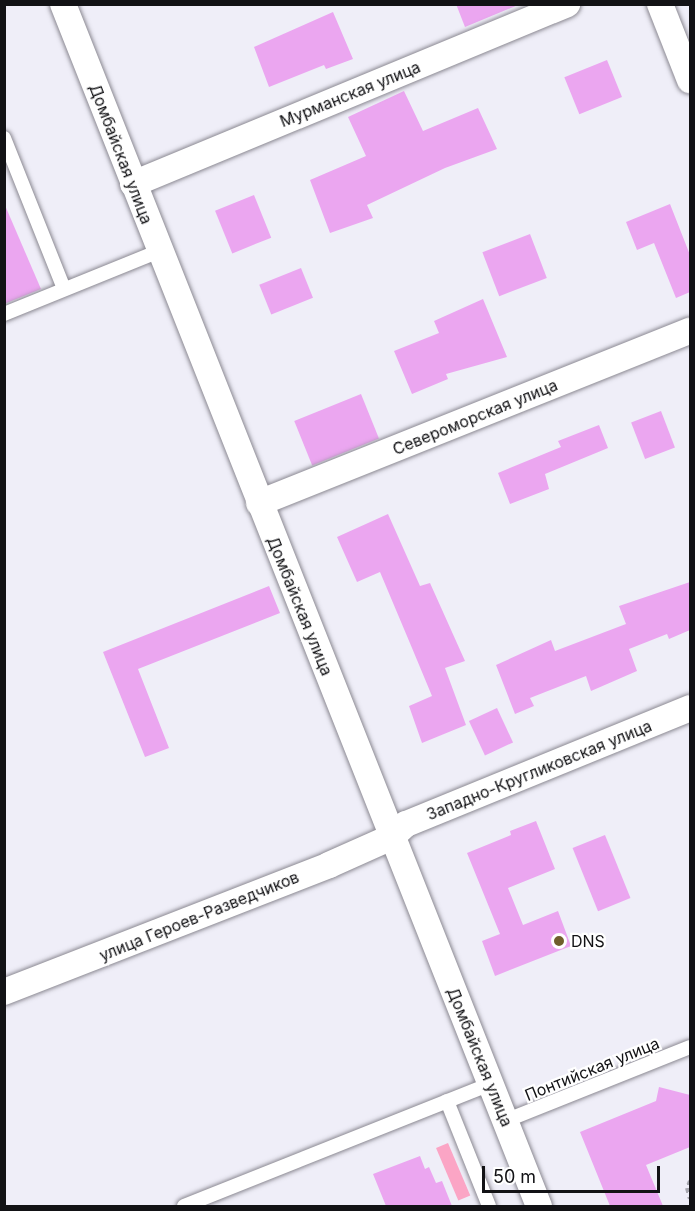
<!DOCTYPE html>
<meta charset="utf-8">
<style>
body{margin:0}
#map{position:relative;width:695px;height:1211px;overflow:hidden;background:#efeef8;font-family:Inter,sans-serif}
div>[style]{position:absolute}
.green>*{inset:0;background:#fba5c5;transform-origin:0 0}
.building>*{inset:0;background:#eba6f0;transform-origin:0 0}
.path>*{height:4px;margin-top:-2px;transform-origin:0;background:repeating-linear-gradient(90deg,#a8a8b0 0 4.5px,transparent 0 9px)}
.roads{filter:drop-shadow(0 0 2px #8b8992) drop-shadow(0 0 2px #8b8992)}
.service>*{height:14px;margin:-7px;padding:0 7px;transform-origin:7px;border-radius:7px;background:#fff}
.minor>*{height:26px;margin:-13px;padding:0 13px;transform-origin:13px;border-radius:13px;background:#fff}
.dots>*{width:16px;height:16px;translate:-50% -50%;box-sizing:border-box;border:3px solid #fff;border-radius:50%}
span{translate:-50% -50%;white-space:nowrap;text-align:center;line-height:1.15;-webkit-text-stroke:4.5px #fff;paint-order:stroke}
.street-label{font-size:16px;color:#121215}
.poi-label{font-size:16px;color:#121215}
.left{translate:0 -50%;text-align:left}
.frame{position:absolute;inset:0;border:6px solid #121215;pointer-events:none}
.scale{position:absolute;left:482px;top:1166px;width:178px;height:27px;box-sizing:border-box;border:3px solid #121215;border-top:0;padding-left:8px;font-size:18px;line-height:21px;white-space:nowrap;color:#121215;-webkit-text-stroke:4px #fff;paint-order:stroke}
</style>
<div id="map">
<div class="green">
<i style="left:448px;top:1143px;width:57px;height:13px;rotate:67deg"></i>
</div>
<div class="building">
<i style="clip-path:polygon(456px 4px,518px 4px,518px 5px,465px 27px)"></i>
<i style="clip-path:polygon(333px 12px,353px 59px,326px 69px,324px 65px,269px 87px,254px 47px)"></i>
<i style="left:607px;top:60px;width:40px;height:46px;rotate:68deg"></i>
<i style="clip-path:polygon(404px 91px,423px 131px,478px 108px,497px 149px,445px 168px,367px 205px,373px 218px,330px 233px,310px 180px,366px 156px,348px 117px)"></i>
<i style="left:254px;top:195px;width:46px;height:42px;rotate:68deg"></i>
<i style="clip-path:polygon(4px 203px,41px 289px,4px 304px)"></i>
<i style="clip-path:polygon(670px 204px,690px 255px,690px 292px,676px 298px,654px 243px,637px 250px,626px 222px)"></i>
<i style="left:530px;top:234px;width:47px;height:51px;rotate:69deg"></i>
<i style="left:301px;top:268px;width:32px;height:45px;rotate:68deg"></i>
<i style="clip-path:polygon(483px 299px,507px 357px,446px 374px,448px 379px,412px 394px,394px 351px,439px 333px,434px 321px)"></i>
<i style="left:361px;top:394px;width:48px;height:72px;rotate:68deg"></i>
<i style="left:661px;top:411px;width:39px;height:32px;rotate:69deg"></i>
<i style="clip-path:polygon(599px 425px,608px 448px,545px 474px,549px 489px,510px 504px,498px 473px,561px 447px,558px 441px)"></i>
<i style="clip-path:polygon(388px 514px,420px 586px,430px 583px,465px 661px,445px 668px,466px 725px,422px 743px,409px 706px,432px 696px,412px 648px,380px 572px,357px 582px,337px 537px)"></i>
<i style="clip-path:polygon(690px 582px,690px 630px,669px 639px,667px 634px,629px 649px,637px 671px,591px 691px,586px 676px,530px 698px,534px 706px,515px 714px,496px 665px,551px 640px,555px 651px,626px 624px,619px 606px)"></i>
<i style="clip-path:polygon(269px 586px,280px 613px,138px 669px,169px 748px,145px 757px,103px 652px)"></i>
<i style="left:497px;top:708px;width:38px;height:31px;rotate:65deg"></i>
<i style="clip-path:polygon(536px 821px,555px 869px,508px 888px,523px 925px,558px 911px,571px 946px,495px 976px,482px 941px,500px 934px,467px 853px,511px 835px,510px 831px)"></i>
<i style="left:605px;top:835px;width:68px;height:35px;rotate:68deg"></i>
<i style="clip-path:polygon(659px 1087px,690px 1095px,690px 1147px,646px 1165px,663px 1206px,610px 1206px,580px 1132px,656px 1101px)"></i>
<i style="clip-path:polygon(420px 1156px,425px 1169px,429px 1167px,436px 1183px,442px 1181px,452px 1206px,386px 1206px,373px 1174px)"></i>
</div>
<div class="path">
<i style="left:690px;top:1181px;width:8px;rotate:113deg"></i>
<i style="left:687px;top:1188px;width:11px;rotate:75deg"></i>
</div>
<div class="roads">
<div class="service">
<i style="left:4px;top:138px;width:162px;rotate:68.3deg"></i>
<i style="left:4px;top:314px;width:167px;rotate:-22.1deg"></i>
<i style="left:447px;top:1101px;width:113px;rotate:68.2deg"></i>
<i style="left:505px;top:1121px;width:199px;rotate:-21.8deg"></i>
<i style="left:184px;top:1206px;width:329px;rotate:-21.7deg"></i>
</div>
<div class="minor">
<i style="left:63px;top:4px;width:1293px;rotate:68.4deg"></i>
<i style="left:660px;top:4px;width:82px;rotate:68.5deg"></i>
<i style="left:133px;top:184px;width:470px;rotate:-22.5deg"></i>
<i style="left:259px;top:503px;width:464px;rotate:-21.8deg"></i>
<i style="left:4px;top:992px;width:349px;rotate:-21.3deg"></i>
<i style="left:329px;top:865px;width:69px;rotate:-24deg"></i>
<i style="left:392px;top:837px;width:19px;rotate:-43deg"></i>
<i style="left:406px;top:824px;width:307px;rotate:-22.2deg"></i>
</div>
</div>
<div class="dots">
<i style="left:559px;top:941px;background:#6f5e2c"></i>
</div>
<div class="street-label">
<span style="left:350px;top:94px;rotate:-22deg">Мурманская улица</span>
<span style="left:121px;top:154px;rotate:69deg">Домбайская улица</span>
<span style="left:475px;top:417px;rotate:-22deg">Североморская улица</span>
<span style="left:300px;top:606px;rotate:68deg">Домбайская улица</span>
<span style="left:539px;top:770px;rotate:-22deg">Западно-Кругликовская улица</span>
<span style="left:199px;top:916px;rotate:-22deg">улица Героев-Разведчиков</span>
<span style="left:480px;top:1057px;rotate:68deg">Домбайская улица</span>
<span style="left:592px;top:1069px;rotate:-22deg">Понтийская улица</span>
</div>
<div class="poi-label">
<span class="left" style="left:571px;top:941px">DNS</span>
</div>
<div class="frame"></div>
<div class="scale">50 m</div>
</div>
